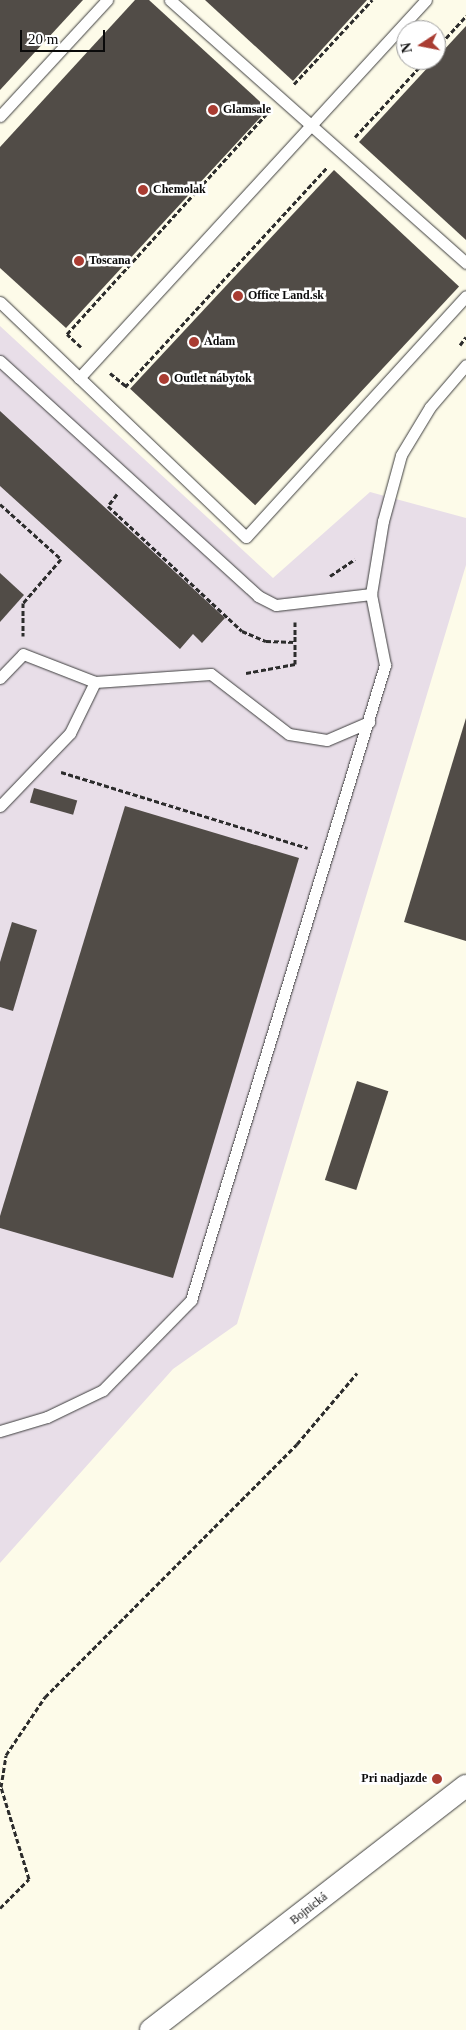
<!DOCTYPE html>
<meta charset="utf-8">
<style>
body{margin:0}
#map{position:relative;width:466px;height:2030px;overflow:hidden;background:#fdfbe9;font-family:Georgia,serif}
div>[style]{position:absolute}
.industrial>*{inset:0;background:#e8dee8}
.building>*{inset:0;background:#514c47;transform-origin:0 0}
.path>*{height:3px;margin-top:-1.5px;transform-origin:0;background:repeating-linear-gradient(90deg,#2c2c2c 0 5px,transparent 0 7.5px)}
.roads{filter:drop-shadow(0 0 1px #3d3d3d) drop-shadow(0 0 1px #3d3d3d)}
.lane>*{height:11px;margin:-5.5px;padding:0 5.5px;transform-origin:5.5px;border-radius:5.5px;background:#fff}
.street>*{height:22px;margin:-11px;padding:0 11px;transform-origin:11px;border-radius:11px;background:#fff}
.dots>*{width:14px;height:14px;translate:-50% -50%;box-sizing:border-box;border:2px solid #fff;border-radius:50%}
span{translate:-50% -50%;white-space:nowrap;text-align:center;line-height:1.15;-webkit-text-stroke:5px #fff;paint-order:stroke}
.poi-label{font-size:12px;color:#0a0a0a;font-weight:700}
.left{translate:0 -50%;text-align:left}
.right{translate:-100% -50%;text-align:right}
.street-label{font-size:12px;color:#0a0a0a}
.north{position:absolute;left:396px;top:20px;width:50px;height:50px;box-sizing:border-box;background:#fff;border:1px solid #9d9d9d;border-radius:50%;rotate:259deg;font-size:14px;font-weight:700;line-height:20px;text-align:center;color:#0a0a0a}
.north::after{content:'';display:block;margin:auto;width:18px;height:22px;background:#a93c32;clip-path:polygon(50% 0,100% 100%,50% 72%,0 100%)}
.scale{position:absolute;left:20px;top:30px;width:85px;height:22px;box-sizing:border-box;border:2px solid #0a0a0a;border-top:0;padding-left:6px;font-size:15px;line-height:18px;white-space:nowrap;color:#0a0a0a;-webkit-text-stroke:4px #fff;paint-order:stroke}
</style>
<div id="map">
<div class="industrial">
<i style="clip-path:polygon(0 326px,273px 578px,370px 492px,466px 518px,466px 565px,237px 1324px,173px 1369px,0 1563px)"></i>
</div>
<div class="building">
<i style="clip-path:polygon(0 0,83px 0,0 90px)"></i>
<i style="clip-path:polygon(135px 0,149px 0,268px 109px,66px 328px,0 268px,0 147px)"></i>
<i style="clip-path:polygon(205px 0,367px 0,293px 81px)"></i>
<i style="clip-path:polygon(466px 26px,466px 240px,359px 142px)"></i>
<i style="left:334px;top:170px;width:171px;height:299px;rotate:43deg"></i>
<i style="clip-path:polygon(0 411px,225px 618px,202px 643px,193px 634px,180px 649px,0 486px)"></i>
<i style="clip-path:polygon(0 573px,24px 595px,0 622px)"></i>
<i style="clip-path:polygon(466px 718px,466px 941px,404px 922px)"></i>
<i style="left:34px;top:788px;width:45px;height:15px;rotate:16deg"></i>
<i style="clip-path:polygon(125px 806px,299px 858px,173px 1278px,0 1228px,0 1216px)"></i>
<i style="clip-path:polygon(12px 922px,37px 930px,13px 1011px,0 1007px,0 962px)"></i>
<i style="left:357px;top:1081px;width:33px;height:104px;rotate:18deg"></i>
</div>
<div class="path">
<i style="left:436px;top:49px;width:45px;rotate:-47.7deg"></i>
<i style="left:294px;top:84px;width:115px;rotate:-47.1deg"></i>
<i style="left:355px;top:137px;width:105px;rotate:-47.3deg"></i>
<i style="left:460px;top:345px;width:10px;rotate:-53deg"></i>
<i style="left:81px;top:347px;width:19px;rotate:-137deg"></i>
<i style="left:67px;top:334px;width:299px;rotate:-47.8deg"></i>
<i style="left:110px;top:373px;width:21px;rotate:39deg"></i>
<i style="left:125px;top:387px;width:299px;rotate:-47.4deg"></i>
<i style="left:117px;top:494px;width:15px;rotate:127deg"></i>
<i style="left:108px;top:506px;width:183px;rotate:43deg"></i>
<i style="left:242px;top:631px;width:26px;rotate:23deg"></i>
<i style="left:266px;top:641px;width:29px;rotate:2deg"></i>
<i style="left:0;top:504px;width:82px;rotate:42deg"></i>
<i style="left:61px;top:559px;width:58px;rotate:130.8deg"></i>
<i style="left:23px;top:603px;width:33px;rotate:90deg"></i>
<i style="left:330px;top:576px;width:30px;rotate:-34deg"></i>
<i style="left:246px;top:673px;width:50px;rotate:-10.4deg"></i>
<i style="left:295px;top:664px;width:42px;rotate:-90deg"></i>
<i style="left:61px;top:772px;width:258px;rotate:17.1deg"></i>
<i style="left:0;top:1908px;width:41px;rotate:-45deg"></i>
<i style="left:29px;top:1879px;width:96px;rotate:-106.9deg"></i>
<i style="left:1px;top:1787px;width:32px;rotate:-81deg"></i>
<i style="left:6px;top:1755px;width:70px;rotate:-56.1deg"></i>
<i style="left:45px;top:1697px;width:357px;rotate:-45.1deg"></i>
<i style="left:297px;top:1444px;width:93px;rotate:-49.8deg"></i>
</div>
<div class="roads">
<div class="lane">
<i style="left:170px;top:0;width:396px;rotate:41.6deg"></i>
<i style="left:0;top:116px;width:158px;rotate:-47.3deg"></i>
<i style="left:0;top:302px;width:340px;rotate:43.7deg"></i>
<i style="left:246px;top:537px;width:326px;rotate:-47.6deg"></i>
<i style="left:0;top:361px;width:349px;rotate:42.3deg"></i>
<i style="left:258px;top:596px;width:20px;rotate:27deg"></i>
<i style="left:276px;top:605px;width:96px;rotate:-6.6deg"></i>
<i style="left:371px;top:594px;width:74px;rotate:-80.7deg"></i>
<i style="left:383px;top:521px;width:68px;rotate:-74.7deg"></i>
<i style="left:401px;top:455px;width:56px;rotate:-58.9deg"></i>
<i style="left:430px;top:407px;width:55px;rotate:-49.4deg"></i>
<i style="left:79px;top:378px;width:513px;rotate:-47.45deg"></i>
<i style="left:0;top:678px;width:33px;rotate:-46deg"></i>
<i style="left:23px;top:654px;width:77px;rotate:21.3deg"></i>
<i style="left:0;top:806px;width:101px;rotate:-46.2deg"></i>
<i style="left:70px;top:733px;width:57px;rotate:-63.9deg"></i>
<i style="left:95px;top:682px;width:116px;rotate:-3.9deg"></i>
<i style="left:211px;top:674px;width:98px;rotate:37.6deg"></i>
<i style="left:289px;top:734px;width:38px;rotate:9deg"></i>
<i style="left:327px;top:740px;width:46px;rotate:-23.2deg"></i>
<i style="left:0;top:1431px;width:49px;rotate:-16.6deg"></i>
<i style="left:47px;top:1417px;width:62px;rotate:-25.7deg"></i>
<i style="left:103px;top:1390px;width:126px;rotate:-45.6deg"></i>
<i style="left:191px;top:1300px;width:664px;rotate:-73.01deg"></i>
<i style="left:385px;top:665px;width:72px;rotate:-101.2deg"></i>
</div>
<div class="street">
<i style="left:151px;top:2030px;width:398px;rotate:-37.8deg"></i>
</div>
</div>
<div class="dots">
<i style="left:213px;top:110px;background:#a93c32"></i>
<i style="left:143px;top:190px;background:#a93c32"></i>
<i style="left:79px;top:261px;background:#a93c32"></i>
<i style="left:238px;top:296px;background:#a93c32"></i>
<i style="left:194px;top:342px;background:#a93c32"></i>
<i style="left:164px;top:379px;background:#a93c32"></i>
<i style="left:437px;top:1779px;background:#a93c32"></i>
</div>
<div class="poi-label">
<span class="left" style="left:223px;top:110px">Glamsale</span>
<span class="left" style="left:153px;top:190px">Chemolak</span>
<span class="left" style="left:89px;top:261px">Toscana</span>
<span class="left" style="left:248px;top:296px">Office Land.sk</span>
<span class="left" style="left:204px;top:342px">Adam</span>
<span class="left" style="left:174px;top:379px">Outlet nábytok</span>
<span class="right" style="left:427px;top:1779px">Pri nadjazde</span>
</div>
<div class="street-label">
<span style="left:309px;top:1909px;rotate:-38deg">Bojnická</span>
</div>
<div class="north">N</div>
<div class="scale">20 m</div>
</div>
